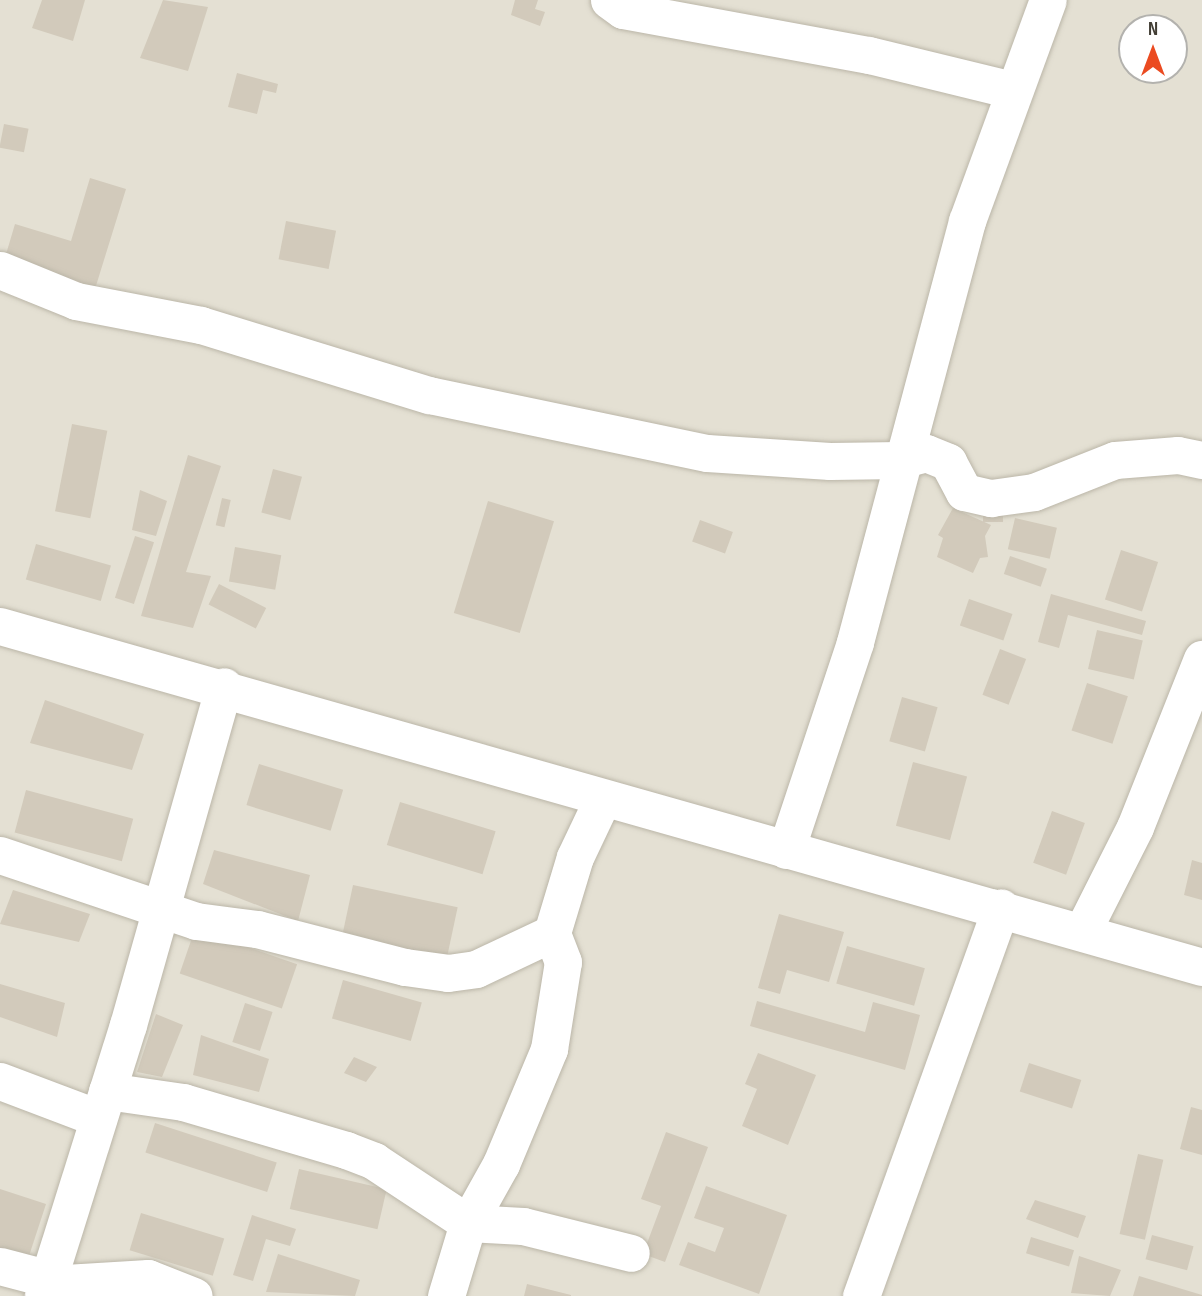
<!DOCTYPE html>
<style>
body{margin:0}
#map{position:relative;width:1202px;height:1296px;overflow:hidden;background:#f1eee4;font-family:"Sofia Sans Condensed",sans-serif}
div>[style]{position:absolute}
.residential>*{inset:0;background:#e4e0d3}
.building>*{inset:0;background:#d2cabb;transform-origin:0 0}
.roads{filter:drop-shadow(0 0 2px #bbb6a8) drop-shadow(0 0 2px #bbb6a8)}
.minor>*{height:37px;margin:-18.5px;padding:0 18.5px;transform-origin:18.5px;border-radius:18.5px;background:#fff}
span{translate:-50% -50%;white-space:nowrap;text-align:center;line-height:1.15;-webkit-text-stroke:6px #fff;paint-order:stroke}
.north{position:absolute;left:1118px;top:14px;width:70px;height:70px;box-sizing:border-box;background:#fff;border:2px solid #b3b2ae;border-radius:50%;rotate:0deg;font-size:19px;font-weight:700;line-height:28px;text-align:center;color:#423e35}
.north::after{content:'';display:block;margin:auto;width:24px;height:32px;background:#eb4b21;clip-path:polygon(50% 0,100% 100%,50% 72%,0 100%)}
</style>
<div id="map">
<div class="residential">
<i style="clip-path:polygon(evenodd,0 0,1202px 0,1202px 1296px,0 1296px,0 0,1132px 28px,1174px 28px,1174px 70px,1132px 70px,1132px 28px)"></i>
</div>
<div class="building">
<i style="clip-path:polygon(42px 0,85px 0,73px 41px,32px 28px)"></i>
<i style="clip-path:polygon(163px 0,208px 7px,188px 71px,140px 58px)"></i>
<i style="clip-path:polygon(515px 0,538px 0,535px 9px,545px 12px,540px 26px,511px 15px)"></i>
<i style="clip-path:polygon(237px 73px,278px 84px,276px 93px,263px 90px,257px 114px,228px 107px)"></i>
<i style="left:4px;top:124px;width:25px;height:24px;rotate:11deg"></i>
<i style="clip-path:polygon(90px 178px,126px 189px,95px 289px,4px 261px,15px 224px,71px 241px)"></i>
<i style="left:286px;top:221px;width:51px;height:39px;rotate:11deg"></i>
<i style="left:72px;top:424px;width:36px;height:89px;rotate:11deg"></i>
<i style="clip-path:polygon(188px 455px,221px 466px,186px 572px,211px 576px,193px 628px,141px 616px)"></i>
<i style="left:273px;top:469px;width:30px;height:45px;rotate:15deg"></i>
<i style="clip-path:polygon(140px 490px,167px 501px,156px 536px,132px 530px)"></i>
<i style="left:222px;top:498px;width:9px;height:28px;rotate:13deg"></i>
<i style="left:488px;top:501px;width:69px;height:117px;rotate:17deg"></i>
<i style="left:983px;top:507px;width:20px;height:15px"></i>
<i style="clip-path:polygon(953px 508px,991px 525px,985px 536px,988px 557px,980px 558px,973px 573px,937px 557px,943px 538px,938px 535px)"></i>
<i style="left:1015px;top:518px;width:43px;height:32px;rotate:13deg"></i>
<i style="left:700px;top:520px;width:35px;height:23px;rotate:20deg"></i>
<i style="left:135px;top:536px;width:20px;height:65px;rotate:18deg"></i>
<i style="left:36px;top:544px;width:78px;height:37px;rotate:16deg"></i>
<i style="left:235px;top:547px;width:47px;height:35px;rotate:10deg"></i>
<i style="left:1121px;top:550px;width:39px;height:52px;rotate:18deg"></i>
<i style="left:1010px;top:556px;width:39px;height:19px;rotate:19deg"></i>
<i style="left:219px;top:584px;width:53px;height:23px;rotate:27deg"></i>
<i style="clip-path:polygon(1051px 594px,1146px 621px,1142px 635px,1068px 615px,1059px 648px,1038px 642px)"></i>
<i style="left:969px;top:599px;width:46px;height:28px;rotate:19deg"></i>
<i style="left:1097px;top:630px;width:47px;height:40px;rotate:13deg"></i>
<i style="left:1000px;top:649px;width:28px;height:49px;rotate:21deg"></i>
<i style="left:1087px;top:683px;width:43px;height:50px;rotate:18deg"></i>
<i style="left:902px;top:697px;width:37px;height:46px;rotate:16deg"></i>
<i style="clip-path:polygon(45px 700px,144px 734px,132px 770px,30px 743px)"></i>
<i style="left:913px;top:762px;width:56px;height:66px;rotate:15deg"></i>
<i style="left:259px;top:764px;width:88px;height:43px;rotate:17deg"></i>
<i style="left:26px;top:790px;width:111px;height:44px;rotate:15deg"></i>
<i style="left:400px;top:802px;width:100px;height:45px;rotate:17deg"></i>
<i style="left:1052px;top:811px;width:35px;height:55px;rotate:20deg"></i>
<i style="clip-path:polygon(214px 850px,310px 875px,298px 921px,203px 884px)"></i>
<i style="clip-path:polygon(1192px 860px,1202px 863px,1202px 900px,1184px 895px)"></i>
<i style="left:353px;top:885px;width:107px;height:53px;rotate:12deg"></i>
<i style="clip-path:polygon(13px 890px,90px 914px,79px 942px,0 924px)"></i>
<i style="clip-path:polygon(779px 914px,844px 932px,829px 982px,787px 970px,780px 994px,758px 988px)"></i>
<i style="left:195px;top:929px;width:108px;height:47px;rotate:19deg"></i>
<i style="left:847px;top:946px;width:81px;height:39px;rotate:16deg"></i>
<i style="left:343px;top:980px;width:82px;height:40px;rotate:16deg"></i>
<i style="clip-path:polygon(0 984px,65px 1003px,57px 1037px,0 1017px)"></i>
<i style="clip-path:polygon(757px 1001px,865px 1032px,873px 1002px,920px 1015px,905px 1070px,750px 1026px)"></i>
<i style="left:245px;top:1003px;width:29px;height:41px;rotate:18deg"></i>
<i style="clip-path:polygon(156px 1014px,183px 1025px,162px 1077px,137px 1072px)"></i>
<i style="clip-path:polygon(201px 1035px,269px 1059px,259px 1092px,193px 1075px)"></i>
<i style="clip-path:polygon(758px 1053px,816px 1075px,788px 1145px,742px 1126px,757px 1089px,745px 1084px)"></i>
<i style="clip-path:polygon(354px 1057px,377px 1067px,366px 1082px,344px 1073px)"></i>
<i style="left:1029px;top:1063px;width:55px;height:30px;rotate:18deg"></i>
<i style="clip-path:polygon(1191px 1107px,1202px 1110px,1202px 1155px,1180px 1149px)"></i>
<i style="left:155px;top:1123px;width:128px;height:31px;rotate:18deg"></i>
<i style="clip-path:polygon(666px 1132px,708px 1147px,665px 1262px,643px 1254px,661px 1206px,641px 1199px)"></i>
<i style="left:1138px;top:1154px;width:26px;height:82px;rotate:13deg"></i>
<i style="left:299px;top:1169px;width:90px;height:41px;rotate:13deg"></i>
<i style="clip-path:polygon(706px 1186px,787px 1215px,759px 1294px,679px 1265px,688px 1242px,715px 1252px,724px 1228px,694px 1218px)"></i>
<i style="clip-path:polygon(0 1189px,46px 1204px,27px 1262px,0 1254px)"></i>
<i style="clip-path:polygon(1035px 1200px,1086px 1216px,1078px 1238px,1026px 1219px)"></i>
<i style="left:141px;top:1213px;width:87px;height:39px;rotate:17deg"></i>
<i style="clip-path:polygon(252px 1215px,296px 1229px,290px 1246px,266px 1239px,253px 1281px,233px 1275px)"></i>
<i style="left:1152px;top:1235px;width:43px;height:25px;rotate:15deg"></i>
<i style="left:1031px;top:1237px;width:45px;height:17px;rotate:17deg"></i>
<i style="clip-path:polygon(278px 1254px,360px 1280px,355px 1296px,266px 1292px)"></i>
<i style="clip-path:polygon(1079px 1256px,1121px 1270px,1110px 1296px,1071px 1293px)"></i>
<i style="clip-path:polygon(1139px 1276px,1202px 1295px,1202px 1296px,1133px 1296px)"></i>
<i style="clip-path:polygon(527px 1284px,571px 1295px,571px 1296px,524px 1296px)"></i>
</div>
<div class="roads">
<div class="minor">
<i style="left:609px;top:0;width:17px;rotate:36deg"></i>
<i style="left:623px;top:10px;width:250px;rotate:10.4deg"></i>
<i style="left:869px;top:55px;width:148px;rotate:13.7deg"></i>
<i style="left:0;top:270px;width:82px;rotate:22.2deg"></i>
<i style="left:76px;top:301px;width:127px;rotate:10.9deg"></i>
<i style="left:201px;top:325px;width:239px;rotate:17.1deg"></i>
<i style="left:429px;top:395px;width:284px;rotate:11.8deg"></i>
<i style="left:707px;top:453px;width:123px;rotate:3.7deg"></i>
<i style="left:830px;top:461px;width:70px;rotate:-0.8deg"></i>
<i style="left:900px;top:460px;width:27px;rotate:-15deg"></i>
<i style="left:926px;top:453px;width:24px;rotate:22deg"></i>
<i style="left:948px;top:462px;width:34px;rotate:62deg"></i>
<i style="left:964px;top:492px;width:28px;rotate:13deg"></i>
<i style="left:991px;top:498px;width:43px;rotate:-7.9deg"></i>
<i style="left:1034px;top:492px;width:87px;rotate:-21.6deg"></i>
<i style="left:1115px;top:460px;width:63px;rotate:-4.5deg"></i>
<i style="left:1178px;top:455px;width:25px;rotate:12deg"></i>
<i style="left:0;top:626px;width:1249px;rotate:15.84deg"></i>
<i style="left:786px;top:850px;width:219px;rotate:-71.6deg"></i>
<i style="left:855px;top:642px;width:436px;rotate:-75.1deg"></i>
<i style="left:967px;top:221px;width:235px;rotate:-69.9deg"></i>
<i style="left:0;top:855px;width:207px;rotate:18.6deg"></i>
<i style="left:196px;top:921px;width:62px;rotate:7.5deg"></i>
<i style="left:257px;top:929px;width:153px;rotate:14.4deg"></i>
<i style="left:405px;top:967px;width:43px;rotate:7.9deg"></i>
<i style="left:448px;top:973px;width:28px;rotate:-8deg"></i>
<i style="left:476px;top:969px;width:84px;rotate:-25.3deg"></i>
<i style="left:1083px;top:930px;width:115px;rotate:-63.2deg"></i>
<i style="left:1135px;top:827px;width:181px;rotate:-68.3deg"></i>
<i style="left:0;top:1081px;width:105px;rotate:20.7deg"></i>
<i style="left:107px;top:1091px;width:77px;rotate:8.2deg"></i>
<i style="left:183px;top:1102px;width:170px;rotate:16.4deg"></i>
<i style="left:346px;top:1150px;width:30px;rotate:21deg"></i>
<i style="left:374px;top:1161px;width:113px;rotate:33.4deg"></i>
<i style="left:468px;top:1223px;width:55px;rotate:3.1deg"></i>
<i style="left:523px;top:1226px;width:111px;rotate:14deg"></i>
<i style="left:0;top:1266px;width:67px;rotate:14.7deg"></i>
<i style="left:65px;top:1283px;width:83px;rotate:-3.4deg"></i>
<i style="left:148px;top:1278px;width:49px;rotate:21.4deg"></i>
<i style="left:43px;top:1296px;width:284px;rotate:-72.6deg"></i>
<i style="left:128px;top:1025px;width:352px;rotate:-74.2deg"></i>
<i style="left:446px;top:1296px;width:76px;rotate:-73.2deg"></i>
<i style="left:468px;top:1223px;width:68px;rotate:-60.8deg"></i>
<i style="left:501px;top:1164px;width:125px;rotate:-67.3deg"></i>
<i style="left:549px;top:1049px;width:88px;rotate:-80.9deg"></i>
<i style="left:563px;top:962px;width:31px;rotate:-111deg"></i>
<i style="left:552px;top:933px;width:79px;rotate:-73.2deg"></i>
<i style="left:575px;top:857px;width:65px;rotate:-64.6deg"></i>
<i style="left:861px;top:1296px;width:413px;rotate:-70.2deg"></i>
</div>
</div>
<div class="north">N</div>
</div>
